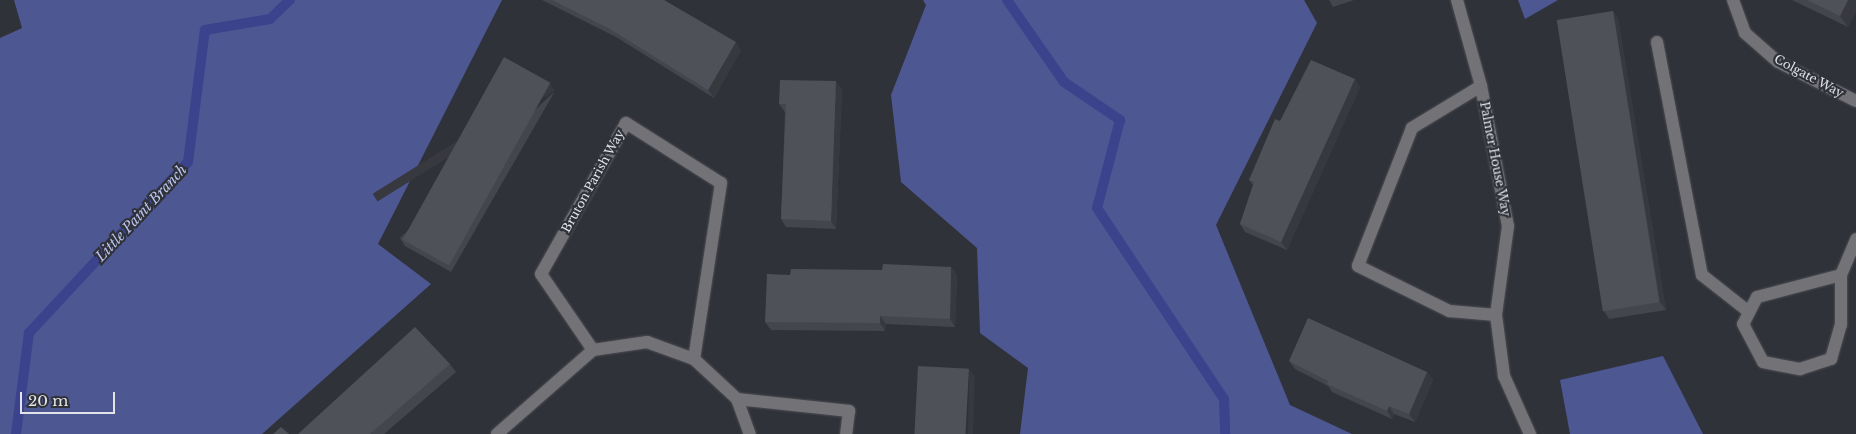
<!DOCTYPE html>
<style>
body{margin:0}
#map{position:relative;width:1856px;height:434px;overflow:hidden;background:#303239;font-family:"Libre Baskerville",serif}
div>[style]{position:absolute}
.green>*{inset:0;background:#4d5792}
.stream>*{height:10px;margin:-5px;padding:0 5px;transform-origin:5px;border-radius:5px;background:#3b438d}
.roads{filter:drop-shadow(0 0 1px #4d4e55) drop-shadow(0 0 1px #4d4e55)}
.minor>*{height:12px;margin:-6px;padding:0 6px;transform-origin:6px;border-radius:6px;background:#737377}
.wall>*{inset:0;background:#44464d}
.shaded-wall>*{inset:0;background:#37393e;transform-origin:0 0}
.building>*{inset:0;background:#4f5159;transform-origin:0 0}
span{translate:-50% -50%;white-space:nowrap;text-align:center;line-height:1.15;-webkit-text-stroke:4.5px #303239;paint-order:stroke}
.street-label{font-size:12px;color:#e3e4e9}
.water-label{font-size:14px;color:#bcc5f0;font-style:italic}
.scale{position:absolute;left:20px;top:392px;width:95px;height:22px;box-sizing:border-box;border:2px solid #e3e4e9;border-top:0;padding-left:6px;font-size:15px;line-height:18px;white-space:nowrap;color:#e3e4e9;-webkit-text-stroke:4px #303239;paint-order:stroke}
</style>
<div id="map">
<div class="green">
<i style="clip-path:polygon(14px 0,502px 0,378px 244px,431px 284px,262px 434px,0 434px,0 38px,22px 28px)"></i>
<i style="clip-path:polygon(923px 0,1304px 0,1317px 23px,1216px 225px,1290px 405px,1352px 434px,1020px 434px,1028px 368px,980px 333px,977px 248px,901px 182px,891px 95px,926px 5px)"></i>
<i style="clip-path:polygon(1518px 0,1558px 0,1525px 19px)"></i>
<i style="clip-path:polygon(1663px 356px,1703px 434px,1570px 434px,1560px 380px)"></i>
</div>
<div class="stream">
<i style="left:1007px;top:0;width:100px;rotate:55.2deg"></i>
<i style="left:1064px;top:82px;width:68px;rotate:34.2deg"></i>
<i style="left:1120px;top:120px;width:91px;rotate:104.6deg"></i>
<i style="left:1097px;top:208px;width:229px;rotate:56.4deg"></i>
<i style="left:1224px;top:399px;width:35px;rotate:88deg"></i>
<i style="left:16px;top:434px;width:102px;rotate:-82.7deg"></i>
<i style="left:29px;top:333px;width:233px;rotate:-47.1deg"></i>
<i style="left:188px;top:162px;width:133px;rotate:-82.7deg"></i>
<i style="left:205px;top:30px;width:66px;rotate:-9.6deg"></i>
<i style="left:270px;top:19px;width:28px;rotate:-44deg"></i>
</div>
<div class="roads">
<div class="minor">
<i style="left:1457px;top:0;width:89px;rotate:74.4deg"></i>
<i style="left:1481px;top:86px;width:143px;rotate:79.1deg"></i>
<i style="left:1508px;top:226px;width:90px;rotate:97.7deg"></i>
<i style="left:1496px;top:315px;width:62px;rotate:82.5deg"></i>
<i style="left:1504px;top:376px;width:64px;rotate:65.9deg"></i>
<i style="left:1733px;top:0;width:35px;rotate:70deg"></i>
<i style="left:1745px;top:33px;width:44px;rotate:41.3deg"></i>
<i style="left:1778px;top:62px;width:87px;rotate:26.6deg"></i>
<i style="left:1657px;top:42px;width:237px;rotate:79.1deg"></i>
<i style="left:1702px;top:275px;width:60px;rotate:38.2deg"></i>
<i style="left:1481px;top:86px;width:81px;rotate:148.7deg"></i>
<i style="left:1412px;top:128px;width:148px;rotate:111.4deg"></i>
<i style="left:1358px;top:266px;width:102px;rotate:26.3deg"></i>
<i style="left:1449px;top:311px;width:47px;rotate:4.9deg"></i>
<i style="left:1841px;top:275px;width:87px;rotate:165.3deg"></i>
<i style="left:1757px;top:297px;width:30px;rotate:117deg"></i>
<i style="left:1743px;top:324px;width:43px;rotate:62.2deg"></i>
<i style="left:1763px;top:362px;width:38px;rotate:11deg"></i>
<i style="left:1800px;top:369px;width:33px;rotate:-18deg"></i>
<i style="left:1831px;top:359px;width:35px;rotate:-74deg"></i>
<i style="left:1841px;top:325px;width:50px;rotate:-90deg"></i>
<i style="left:1841px;top:275px;width:39px;rotate:-67deg"></i>
<i style="left:593px;top:350px;width:55px;rotate:-8.4deg"></i>
<i style="left:647px;top:342px;width:50px;rotate:19.9deg"></i>
<i style="left:694px;top:359px;width:59px;rotate:42.9deg"></i>
<i style="left:737px;top:399px;width:37px;rotate:70deg"></i>
<i style="left:737px;top:399px;width:113px;rotate:6.1deg"></i>
<i style="left:849px;top:411px;width:23px;rotate:97deg"></i>
<i style="left:497px;top:434px;width:128px;rotate:-41.2deg"></i>
<i style="left:593px;top:350px;width:92px;rotate:-124.4deg"></i>
<i style="left:541px;top:274px;width:173px;rotate:-60.6deg"></i>
<i style="left:626px;top:123px;width:112px;rotate:32.3deg"></i>
<i style="left:721px;top:183px;width:178px;rotate:98.7deg"></i>
</div>
</div>
<div class="wall">
<i style="clip-path:polygon(542px 0,664px 0,741px 50px,714px 98px,616px 37px)"></i>
<i style="clip-path:polygon(1329px 0,1354px 0,1333px 7px)"></i>
<i style="clip-path:polygon(1792px 0,1856px 0,1856px 11px,1848px 27px)"></i>
<i style="clip-path:polygon(1613px 11px,1618px 18px,1666px 310px,1609px 319px,1604px 311px)"></i>
<i style="clip-path:polygon(1360px 87px,1287px 250px,1245px 232px,1240px 224px,1253px 185px,1249px 180px,1280px 121px)"></i>
<i style="clip-path:polygon(842px 89px,836px 229px,786px 227px,781px 219px,785px 112px,779px 104px)"></i>
<i style="clip-path:polygon(555px 91px,451px 272px,405px 246px,400px 238px)"></i>
<i style="clip-path:polygon(951px 267px,957px 275px,955px 327px,886px 324px,885px 331px,771px 330px,765px 322px,790px 275px,882px 270px)"></i>
<i style="clip-path:polygon(1289px 361px,1427px 372px,1433px 380px,1415px 422px,1394px 414px,1392px 419px,1332px 392px,1328px 386px,1295px 369px)"></i>
<i style="clip-path:polygon(450px 364px,456px 372px,384px 434px,298px 434px)"></i>
</div>
<div class="shaded-wall">
<i style="clip-path:polygon(1848px 0,1856px 0,1856px 11px,1848px 27px,1840px 16px)"></i>
<i style="clip-path:polygon(1613px 11px,1618px 18px,1666px 310px,1660px 302px)"></i>
<i style="clip-path:polygon(736px 42px,741px 50px,714px 98px,708px 90px)"></i>
<i style="clip-path:polygon(1355px 79px,1360px 87px,1287px 250px,1281px 242px)"></i>
<i style="clip-path:polygon(836px 81px,842px 89px,836px 229px,831px 221px)"></i>
<i style="left:550px;top:83px;width:9px;height:209px;rotate:58deg"></i>
<i style="clip-path:polygon(951px 267px,957px 275px,955px 327px,950px 319px)"></i>
<i style="clip-path:polygon(880px 316px,886px 324px,885px 331px,880px 323px)"></i>
<i style="clip-path:polygon(969px 369px,975px 377px,973px 434px,968px 434px)"></i>
<i style="clip-path:polygon(1427px 372px,1433px 380px,1415px 422px,1409px 414px)"></i>
<i style="clip-path:polygon(1389px 406px,1394px 414px,1392px 419px,1387px 411px)"></i>
</div>
<div class="building">
<i style="clip-path:polygon(552px 0,664px 0,736px 42px,708px 90px,610px 29px)"></i>
<i style="clip-path:polygon(1807px 0,1848px 0,1840px 16px)"></i>
<i style="left:1613px;top:11px;width:295px;height:57px;rotate:81deg"></i>
<i style="left:504px;top:57px;width:53px;height:209px;rotate:29deg"></i>
<i style="clip-path:polygon(1311px 60px,1355px 79px,1281px 242px,1240px 224px,1254px 182px,1249px 180px,1275px 119px,1280px 121px)"></i>
<i style="clip-path:polygon(780px 80px,836px 81px,831px 221px,781px 219px,786px 104px,779px 104px)"></i>
<i style="clip-path:polygon(883px 264px,951px 267px,950px 319px,880px 316px,880px 323px,765px 322px,767px 274px,790px 275px,791px 269px,882px 270px)"></i>
<i style="clip-path:polygon(1308px 318px,1427px 372px,1409px 414px,1389px 406px,1387px 411px,1327px 384px,1328px 381px,1289px 361px)"></i>
<i style="clip-path:polygon(415px 327px,450px 364px,370px 434px,298px 434px)"></i>
<i style="left:918px;top:366px;width:51px;height:68px;rotate:3deg"></i>
<i style="clip-path:polygon(281px 427px,289px 434px,273px 434px)"></i>
</div>
<div class="street-label">
<span style="left:1809px;top:76px;rotate:28deg">Colgate Way</span>
<span style="left:1495px;top:159px;rotate:79deg">Palmer House Way</span>
<span style="left:593px;top:181px;rotate:-61deg">Bruton Parish Way</span>
</div>
<div class="water-label">
<span style="left:141px;top:213px;rotate:-47deg">Little Paint Branch</span>
</div>
<div class="scale">20 m</div>
</div>
